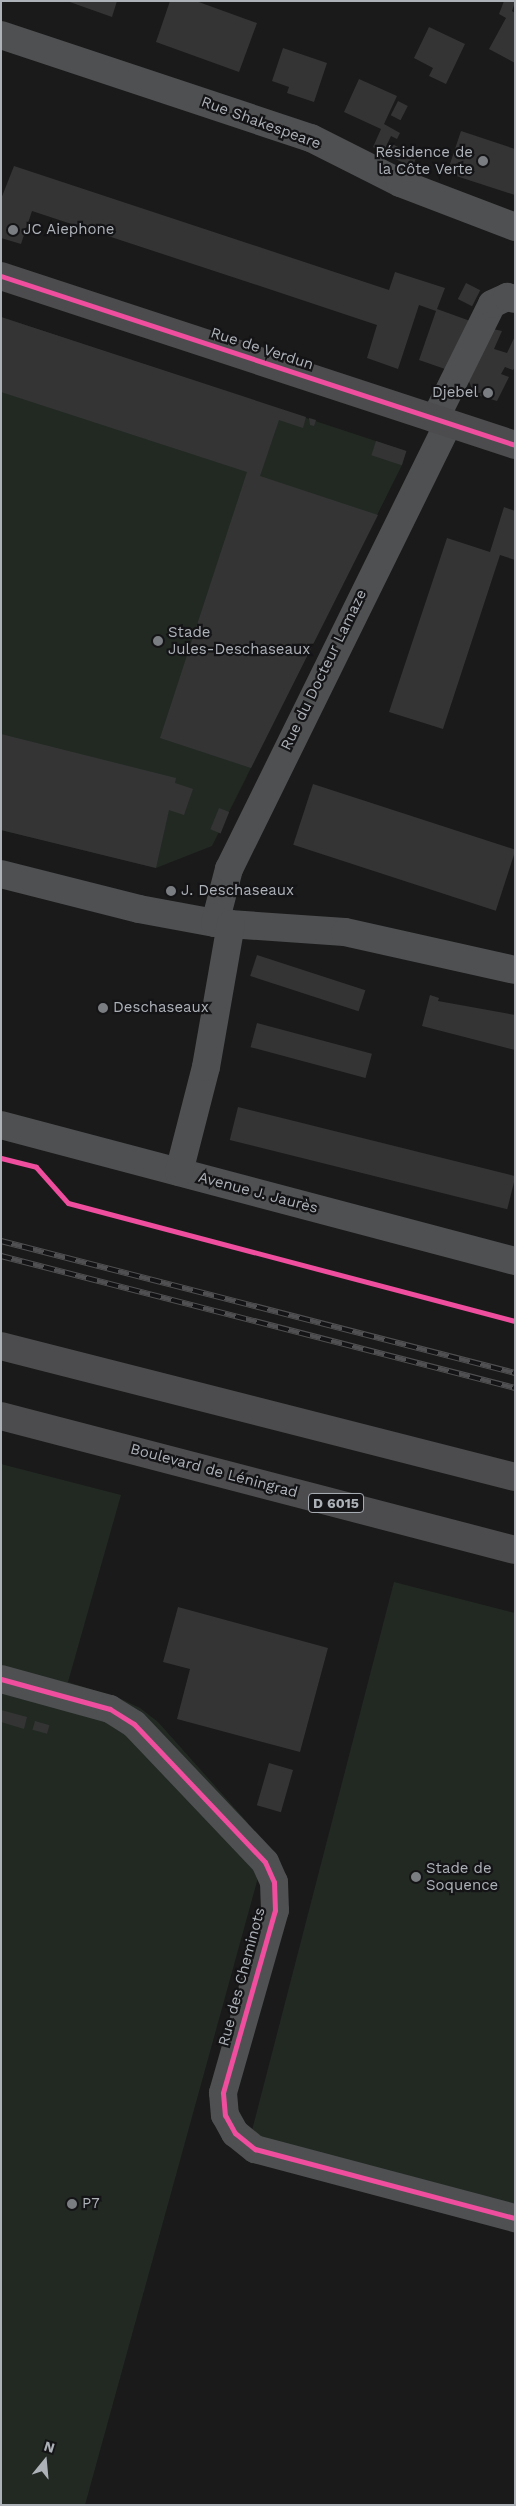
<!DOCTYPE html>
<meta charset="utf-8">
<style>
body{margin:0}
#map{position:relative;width:516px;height:2506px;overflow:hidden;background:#1a1a1a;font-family:"Work Sans",sans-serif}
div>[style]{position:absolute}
.green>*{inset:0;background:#222923}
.building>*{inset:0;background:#343435;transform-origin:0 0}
.minor>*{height:28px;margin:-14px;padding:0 14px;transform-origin:14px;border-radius:14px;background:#4f5052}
.major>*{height:28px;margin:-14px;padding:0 14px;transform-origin:14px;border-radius:14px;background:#4c4c4e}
.rail>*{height:5.5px;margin-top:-2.75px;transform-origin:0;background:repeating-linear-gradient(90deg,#141416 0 11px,#505052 0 22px);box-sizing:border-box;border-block:1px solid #505052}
.cycleway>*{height:5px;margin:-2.5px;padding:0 2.5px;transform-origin:2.5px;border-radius:2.5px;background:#ef4d9e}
.dots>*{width:14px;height:14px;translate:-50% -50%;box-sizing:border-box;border:2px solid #141416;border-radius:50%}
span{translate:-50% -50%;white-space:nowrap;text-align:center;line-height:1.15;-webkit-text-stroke:4.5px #141416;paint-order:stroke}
.shield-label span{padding:1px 4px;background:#141416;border:1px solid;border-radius:4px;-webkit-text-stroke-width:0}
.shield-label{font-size:14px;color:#adb2b9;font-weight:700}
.street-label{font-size:15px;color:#adb2b9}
.poi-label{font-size:15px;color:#adb2b9}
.right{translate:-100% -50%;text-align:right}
.left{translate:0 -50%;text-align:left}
.frame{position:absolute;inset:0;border:2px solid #adb2b9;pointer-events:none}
.north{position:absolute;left:20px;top:2436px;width:50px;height:50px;-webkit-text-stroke:4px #141416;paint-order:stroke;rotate:17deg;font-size:14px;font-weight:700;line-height:20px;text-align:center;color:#adb2b9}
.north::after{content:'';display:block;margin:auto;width:18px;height:22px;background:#adb2b9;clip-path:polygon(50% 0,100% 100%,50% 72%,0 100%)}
</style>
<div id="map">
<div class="green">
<i style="clip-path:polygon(1px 317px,406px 451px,402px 465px,212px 846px,156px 868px,1px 830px)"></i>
<i style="clip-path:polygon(1px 1464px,121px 1495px,68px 1682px,119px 1698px,140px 1708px,158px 1722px,248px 1823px,231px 1840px,259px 1874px,85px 2505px,1px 2505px)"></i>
<i style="clip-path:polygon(394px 1582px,515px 1613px,515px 2211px,249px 2142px)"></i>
</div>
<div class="building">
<i style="clip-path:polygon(67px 1px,117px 1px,112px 17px)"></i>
<i style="clip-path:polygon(170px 1px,196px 1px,257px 23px,239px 72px,156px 42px)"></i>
<i style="clip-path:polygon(504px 1px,515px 2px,512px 11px,515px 13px,515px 63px,489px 49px,506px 18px,499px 14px)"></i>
<i style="clip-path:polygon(429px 27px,465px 44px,446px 84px,429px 76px,433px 68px,414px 58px)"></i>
<i style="clip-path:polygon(283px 48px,327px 63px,314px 102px,287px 93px,289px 87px,272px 81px)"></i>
<i style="clip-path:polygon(359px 79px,397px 96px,384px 124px,400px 133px,397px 139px,391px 136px,383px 153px,373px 147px,381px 129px,344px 112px)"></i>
<i style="left:398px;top:101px;width:11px;height:16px;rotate:27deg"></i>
<i style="clip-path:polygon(461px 131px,515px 149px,515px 195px,447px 173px)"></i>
<i style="left:392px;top:144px;width:28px;height:12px;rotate:26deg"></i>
<i style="clip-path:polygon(14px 166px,389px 290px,395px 272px,445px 288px,437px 309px,473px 322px,448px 370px,419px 360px,436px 311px,419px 305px,398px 369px,367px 358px,377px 325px,272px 290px,32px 211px,21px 244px,1px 238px,1px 199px)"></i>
<i style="left:466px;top:283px;width:16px;height:18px;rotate:27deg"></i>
<i style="clip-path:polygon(1px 317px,306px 417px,303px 428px,279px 420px,260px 476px,378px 515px,251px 768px,160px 738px,247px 472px,1px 392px)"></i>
<i style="clip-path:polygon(493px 329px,502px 331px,494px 349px,507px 353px,515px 336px,515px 367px,513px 370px,505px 367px,501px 374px,509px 377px,497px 401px,474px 394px,468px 379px)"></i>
<i style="clip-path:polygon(309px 418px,316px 420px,314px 426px,310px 425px)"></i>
<i style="left:376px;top:441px;width:32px;height:15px;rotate:18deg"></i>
<i style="clip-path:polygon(504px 507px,515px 511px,515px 560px,500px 555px,443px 729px,389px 712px,447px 538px,490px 552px)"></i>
<i style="clip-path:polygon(1px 734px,176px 778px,175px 783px,193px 789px,184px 815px,169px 810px,156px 868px,1px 830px)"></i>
<i style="left:313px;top:784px;width:213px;height:64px;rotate:18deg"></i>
<i style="left:219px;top:808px;width:11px;height:23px;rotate:22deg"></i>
<i style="left:257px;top:955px;width:114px;height:22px;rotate:18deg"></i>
<i style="clip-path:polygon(430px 995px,439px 998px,438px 1001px,515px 1015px,515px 1050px,422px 1026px)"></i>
<i style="left:257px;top:1023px;width:119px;height:25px;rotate:15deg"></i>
<i style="left:238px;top:1107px;width:286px;height:34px;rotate:14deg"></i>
<i style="clip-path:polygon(178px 1607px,328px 1648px,300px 1752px,177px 1719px,190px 1669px,163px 1662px)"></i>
<i style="clip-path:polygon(1px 1710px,27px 1717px,24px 1729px,1px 1722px)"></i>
<i style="left:35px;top:1721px;width:15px;height:9px;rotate:16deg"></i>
<i style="left:269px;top:1763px;width:25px;height:44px;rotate:16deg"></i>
</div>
<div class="minor">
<i style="left:1px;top:35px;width:327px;rotate:18.4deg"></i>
<i style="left:311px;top:138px;width:100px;rotate:26.8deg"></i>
<i style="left:400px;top:183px;width:123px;rotate:20.9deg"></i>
<i style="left:435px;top:419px;width:128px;rotate:-63.6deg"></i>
<i style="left:492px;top:304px;width:17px;rotate:-25deg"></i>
<i style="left:507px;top:297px;width:8px;rotate:14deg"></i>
<i style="left:1px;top:874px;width:142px;rotate:14.2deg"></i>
<i style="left:139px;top:909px;width:77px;rotate:10.4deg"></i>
<i style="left:215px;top:923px;width:130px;rotate:4deg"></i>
<i style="left:345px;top:932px;width:174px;rotate:12.6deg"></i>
<i style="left:215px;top:923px;width:56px;rotate:-75.5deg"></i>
<i style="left:229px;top:869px;width:497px;rotate:-63.8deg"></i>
<i style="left:1px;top:1125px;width:532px;rotate:14.82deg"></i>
<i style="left:179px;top:1172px;width:108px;rotate:-75.6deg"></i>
<i style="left:206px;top:1067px;width:145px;rotate:-80.1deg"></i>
<i style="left:1px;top:1679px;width:113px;rotate:15.4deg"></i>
<i style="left:110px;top:1709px;width:28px;rotate:32deg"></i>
<i style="left:134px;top:1724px;width:190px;rotate:46.5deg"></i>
<i style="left:265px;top:1862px;width:22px;rotate:66deg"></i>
<i style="left:274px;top:1882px;width:28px;rotate:88deg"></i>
<i style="left:275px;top:1910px;width:190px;rotate:105.9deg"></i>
<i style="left:223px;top:2093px;width:22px;rotate:85deg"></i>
<i style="left:225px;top:2115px;width:21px;rotate:61deg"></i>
<i style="left:235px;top:2133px;width:26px;rotate:39deg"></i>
<i style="left:255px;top:2149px;width:269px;rotate:14.9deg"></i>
</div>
<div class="major">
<i style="left:1px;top:276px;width:541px;rotate:18.2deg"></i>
<i style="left:1px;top:1346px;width:530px;rotate:14.3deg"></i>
<i style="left:1px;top:1416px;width:531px;rotate:14.61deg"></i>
</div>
<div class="rail">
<i style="left:1px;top:1241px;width:531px;rotate:14.4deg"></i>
<i style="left:1px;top:1256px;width:531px;rotate:14.4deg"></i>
</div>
<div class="cycleway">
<i style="left:1px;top:276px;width:541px;rotate:18.2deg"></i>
<i style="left:1px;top:1158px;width:36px;rotate:14deg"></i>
<i style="left:36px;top:1167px;width:48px;rotate:48.4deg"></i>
<i style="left:68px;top:1203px;width:462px;rotate:14.8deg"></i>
<i style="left:1px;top:1679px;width:113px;rotate:15.4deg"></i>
<i style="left:110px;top:1709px;width:28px;rotate:32deg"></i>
<i style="left:134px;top:1724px;width:190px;rotate:46.5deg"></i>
<i style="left:265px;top:1862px;width:22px;rotate:66deg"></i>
<i style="left:274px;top:1882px;width:28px;rotate:88deg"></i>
<i style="left:275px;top:1910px;width:190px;rotate:105.9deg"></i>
<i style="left:223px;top:2093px;width:22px;rotate:85deg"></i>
<i style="left:225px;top:2115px;width:21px;rotate:61deg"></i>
<i style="left:235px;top:2133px;width:26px;rotate:39deg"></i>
<i style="left:255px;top:2149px;width:269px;rotate:14.9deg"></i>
</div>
<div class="dots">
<i style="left:483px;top:161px;background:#7a7d81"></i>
<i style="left:13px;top:230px;background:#7a7d81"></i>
<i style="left:488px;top:393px;background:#7a7d81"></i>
<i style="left:158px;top:641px;background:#7a7d81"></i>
<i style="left:171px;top:891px;background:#7a7d81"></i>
<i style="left:103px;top:1008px;background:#7a7d81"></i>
<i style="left:416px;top:1877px;background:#7a7d81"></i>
<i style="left:72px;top:2204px;background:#7a7d81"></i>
</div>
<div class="shield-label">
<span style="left:336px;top:1503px">D 6015</span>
</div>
<div class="street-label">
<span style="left:261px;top:123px;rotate:20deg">Rue Shakespeare</span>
<span style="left:262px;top:349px;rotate:18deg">Rue de Verdun</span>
<span style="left:324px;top:670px;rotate:-64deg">Rue du Docteur Lamaze</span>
<span style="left:258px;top:1193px;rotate:15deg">Avenue J. Jaurès</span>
<span style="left:214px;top:1471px;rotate:15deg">Boulevard de Léningrad</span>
<span style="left:242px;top:1977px;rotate:-75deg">Rue des Cheminots</span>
</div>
<div class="poi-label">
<span class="right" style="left:473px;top:161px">Résidence de<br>la Côte Verte</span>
<span class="left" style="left:23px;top:230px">JC Aiephone</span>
<span class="right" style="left:478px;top:393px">Djebel</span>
<span class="left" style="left:168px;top:641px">Stade<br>Jules-Deschaseaux</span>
<span class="left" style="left:181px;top:891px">J. Deschaseaux</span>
<span class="left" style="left:113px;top:1008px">Deschaseaux</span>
<span class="left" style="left:426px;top:1877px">Stade de<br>Soquence</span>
<span class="left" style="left:82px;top:2204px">P7</span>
</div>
<div class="frame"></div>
<div class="north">N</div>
</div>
